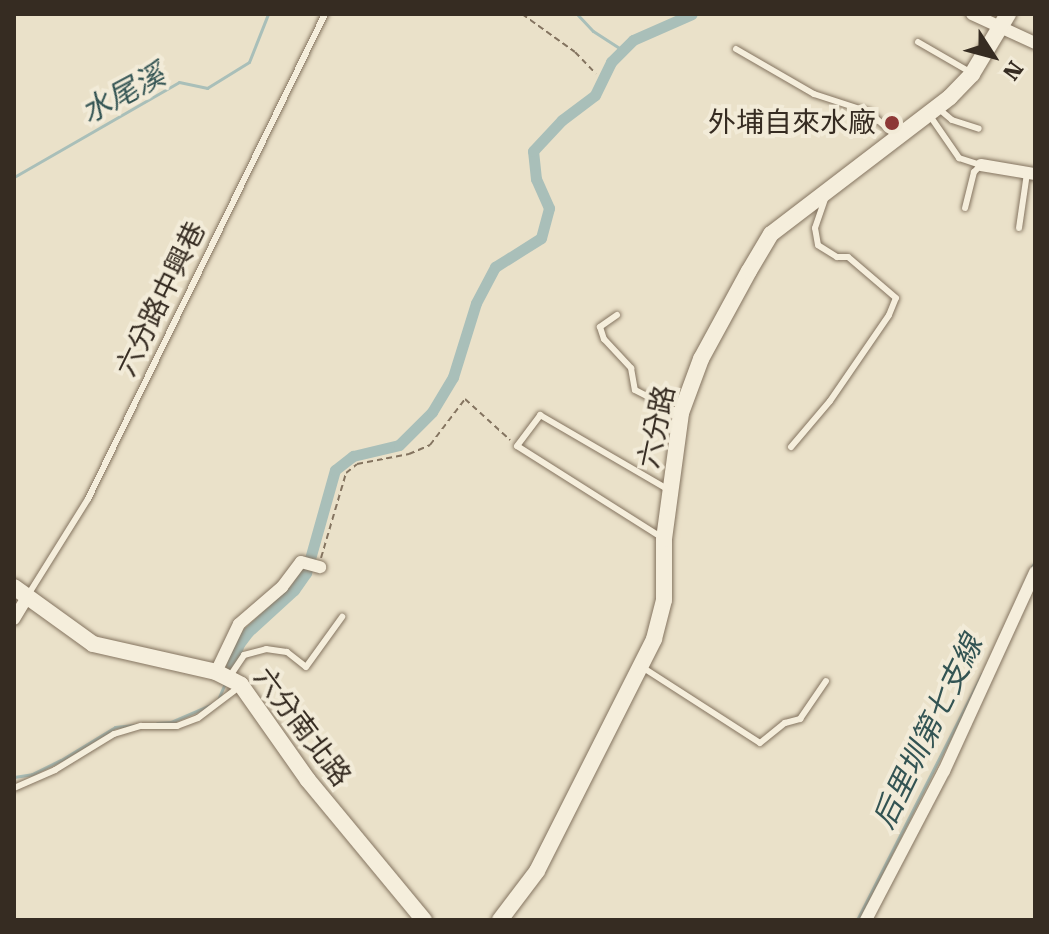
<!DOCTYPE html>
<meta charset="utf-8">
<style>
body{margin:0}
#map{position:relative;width:1049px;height:934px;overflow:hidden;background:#eae1c9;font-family:"Roboto Serif","Noto Sans TC",serif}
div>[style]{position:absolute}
.stream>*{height:3px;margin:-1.5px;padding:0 1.5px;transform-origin:1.5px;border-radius:1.5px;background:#a9bfb9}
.canal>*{height:11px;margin:-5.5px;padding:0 5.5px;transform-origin:5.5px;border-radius:5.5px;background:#a9bfb9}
.path>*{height:2px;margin-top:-1px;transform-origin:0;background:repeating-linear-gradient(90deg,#847460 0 6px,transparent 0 10px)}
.roads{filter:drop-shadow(0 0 2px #847460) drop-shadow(0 0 2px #847460)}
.service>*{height:6px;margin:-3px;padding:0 3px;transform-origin:3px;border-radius:3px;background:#f5eedc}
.minor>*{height:12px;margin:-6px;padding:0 6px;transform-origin:6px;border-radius:6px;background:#f5eedc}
.tertiary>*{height:16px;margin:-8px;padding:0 8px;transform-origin:8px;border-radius:8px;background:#f5eedc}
.dots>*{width:22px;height:22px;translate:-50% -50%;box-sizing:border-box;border:4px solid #f2ebd8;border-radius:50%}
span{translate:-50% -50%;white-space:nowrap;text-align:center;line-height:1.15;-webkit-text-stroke:8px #f2ebd8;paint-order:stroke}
.poi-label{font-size:28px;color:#362c22}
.right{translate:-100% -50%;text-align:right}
.street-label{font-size:28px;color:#362c22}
.water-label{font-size:30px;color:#335453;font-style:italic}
.frame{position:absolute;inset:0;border:16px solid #362c22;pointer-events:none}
.north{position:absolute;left:953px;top:16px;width:80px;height:80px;-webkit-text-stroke:6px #f2ebd8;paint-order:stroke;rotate:126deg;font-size:22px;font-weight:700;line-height:32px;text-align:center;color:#362c22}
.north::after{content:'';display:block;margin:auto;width:28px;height:36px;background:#362c22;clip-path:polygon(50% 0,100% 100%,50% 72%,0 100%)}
</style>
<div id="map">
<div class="stream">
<i style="left:577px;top:14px;width:23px;rotate:47deg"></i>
<i style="left:593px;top:31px;width:35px;rotate:33deg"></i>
<i style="left:14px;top:177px;width:190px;rotate:-29.9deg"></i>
<i style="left:179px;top:82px;width:29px;rotate:12deg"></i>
<i style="left:207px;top:88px;width:49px;rotate:-31.8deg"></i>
<i style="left:249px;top:62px;width:52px;rotate:-68.4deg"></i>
<i style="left:1031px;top:569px;width:9px;rotate:-63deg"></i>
<i style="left:157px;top:723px;width:14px;rotate:-4deg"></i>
<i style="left:171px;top:722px;width:50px;rotate:-23.5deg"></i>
<i style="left:217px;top:702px;width:21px;rotate:-67deg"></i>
<i style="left:14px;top:777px;width:18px;rotate:-9deg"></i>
<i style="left:32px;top:774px;width:32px;rotate:-26deg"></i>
<i style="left:61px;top:760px;width:63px;rotate:-31.4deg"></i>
<i style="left:115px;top:727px;width:19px;rotate:-6deg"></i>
<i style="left:857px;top:920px;width:276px;rotate:-63.1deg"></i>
</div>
<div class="canal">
<i style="left:231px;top:667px;width:24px;rotate:-71deg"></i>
<i style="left:239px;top:644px;width:15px;rotate:-53deg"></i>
<i style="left:248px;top:632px;width:62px;rotate:-42.4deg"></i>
<i style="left:294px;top:590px;width:21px;rotate:-55deg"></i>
<i style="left:306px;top:573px;width:107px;rotate:-74.3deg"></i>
<i style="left:335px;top:470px;width:23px;rotate:-38deg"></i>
<i style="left:353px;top:456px;width:47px;rotate:-13.4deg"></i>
<i style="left:399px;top:445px;width:47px;rotate:-45deg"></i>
<i style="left:432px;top:412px;width:41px;rotate:-59deg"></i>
<i style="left:453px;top:377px;width:77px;rotate:-72.7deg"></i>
<i style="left:476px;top:303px;width:41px;rotate:-62.2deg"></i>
<i style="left:495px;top:267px;width:54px;rotate:-32.2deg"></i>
<i style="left:541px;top:238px;width:31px;rotate:-75deg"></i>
<i style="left:549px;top:208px;width:32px;rotate:-114deg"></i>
<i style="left:536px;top:179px;width:28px;rotate:-96deg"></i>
<i style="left:533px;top:151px;width:42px;rotate:-46.9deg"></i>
<i style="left:562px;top:120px;width:41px;rotate:-37.1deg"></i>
<i style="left:595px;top:95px;width:37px;rotate:-64deg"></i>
<i style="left:611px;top:62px;width:31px;rotate:-45deg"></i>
<i style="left:633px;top:40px;width:64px;rotate:-23.8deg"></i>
</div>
<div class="path">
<i style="left:522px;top:14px;width:65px;rotate:35.6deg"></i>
<i style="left:575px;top:52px;width:30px;rotate:46deg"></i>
<i style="left:321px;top:558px;width:89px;rotate:-73.6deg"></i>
<i style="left:346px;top:473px;width:14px;rotate:-39deg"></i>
<i style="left:357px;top:464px;width:53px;rotate:-10.9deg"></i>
<i style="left:409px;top:454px;width:23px;rotate:-23deg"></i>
<i style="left:430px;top:445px;width:58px;rotate:-52.7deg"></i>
<i style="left:465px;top:399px;width:61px;rotate:42.3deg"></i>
</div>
<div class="roads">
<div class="service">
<i style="left:918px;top:42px;width:60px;rotate:30deg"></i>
<i style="left:736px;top:49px;width:90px;rotate:30deg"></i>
<i style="left:814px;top:94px;width:58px;rotate:18.1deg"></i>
<i style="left:869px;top:112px;width:36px;rotate:42deg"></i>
<i style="left:939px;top:109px;width:17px;rotate:40deg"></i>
<i style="left:952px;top:120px;width:28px;rotate:18deg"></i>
<i style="left:928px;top:113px;width:55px;rotate:55.4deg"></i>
<i style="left:959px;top:158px;width:23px;rotate:18deg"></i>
<i style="left:981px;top:165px;width:10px;rotate:135deg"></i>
<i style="left:974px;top:172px;width:37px;rotate:104deg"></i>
<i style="left:1019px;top:228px;width:56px;rotate:-81.7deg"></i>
<i style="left:617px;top:315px;width:21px;rotate:145deg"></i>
<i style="left:600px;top:327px;width:13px;rotate:72deg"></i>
<i style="left:604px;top:339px;width:40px;rotate:47deg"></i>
<i style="left:631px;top:368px;width:22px;rotate:80deg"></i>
<i style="left:635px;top:390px;width:48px;rotate:27.1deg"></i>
<i style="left:791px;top:447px;width:60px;rotate:-49.7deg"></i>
<i style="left:830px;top:401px;width:104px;rotate:-55.5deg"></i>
<i style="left:889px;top:315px;width:18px;rotate:-68deg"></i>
<i style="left:896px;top:298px;width:63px;rotate:-139.5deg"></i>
<i style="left:848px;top:257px;width:11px;rotate:180deg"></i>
<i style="left:837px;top:257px;width:22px;rotate:-148deg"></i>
<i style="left:818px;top:245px;width:17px;rotate:-100deg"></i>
<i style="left:815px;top:228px;width:31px;rotate:-71deg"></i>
<i style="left:661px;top:537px;width:170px;rotate:-147.7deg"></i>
<i style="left:517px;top:446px;width:39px;rotate:-53deg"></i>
<i style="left:540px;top:415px;width:149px;rotate:30.2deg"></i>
<i style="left:28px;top:595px;width:113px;rotate:-58deg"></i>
<i style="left:88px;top:499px;width:540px;rotate:-63.96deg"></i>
<i style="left:642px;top:667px;width:140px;rotate:32.8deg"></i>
<i style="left:760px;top:743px;width:32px;rotate:-39deg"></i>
<i style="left:785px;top:723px;width:16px;rotate:-15deg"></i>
<i style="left:800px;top:719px;width:46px;rotate:-55.6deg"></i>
<i style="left:230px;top:676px;width:25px;rotate:-56deg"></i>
<i style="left:244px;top:655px;width:23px;rotate:-15deg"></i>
<i style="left:266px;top:649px;width:21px;rotate:8deg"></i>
<i style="left:287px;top:652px;width:24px;rotate:38deg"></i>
<i style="left:306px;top:667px;width:62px;rotate:-54.2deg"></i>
<i style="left:14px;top:788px;width:45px;rotate:-23.7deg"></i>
<i style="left:55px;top:770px;width:69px;rotate:-31.4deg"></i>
<i style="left:114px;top:734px;width:28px;rotate:-17deg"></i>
<i style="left:141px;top:726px;width:36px"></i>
<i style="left:177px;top:726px;width:22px;rotate:-21deg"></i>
<i style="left:198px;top:718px;width:51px;rotate:-37.1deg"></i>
</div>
<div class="minor">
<i style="left:972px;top:14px;width:69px;rotate:24.7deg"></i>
<i style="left:981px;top:165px;width:55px;rotate:9.5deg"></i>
<i style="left:14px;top:619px;width:26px;rotate:-59deg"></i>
<i style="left:216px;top:672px;width:53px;rotate:-64.4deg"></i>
<i style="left:239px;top:624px;width:57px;rotate:-40.7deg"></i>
<i style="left:282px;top:587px;width:31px;rotate:-53deg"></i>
<i style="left:301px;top:562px;width:20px;rotate:15deg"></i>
<i style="left:866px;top:920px;width:168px;rotate:-62.4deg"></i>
<i style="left:944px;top:771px;width:219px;rotate:-65.4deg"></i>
</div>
<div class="tertiary">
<i style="left:14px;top:587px;width:97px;rotate:35.8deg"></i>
<i style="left:93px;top:644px;width:126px;rotate:12.8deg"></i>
<i style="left:216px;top:672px;width:28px;rotate:27deg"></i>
<i style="left:241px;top:685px;width:116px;rotate:54.8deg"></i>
<i style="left:308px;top:780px;width:182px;rotate:50.4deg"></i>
<i style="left:500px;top:920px;width:61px;rotate:-52.9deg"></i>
<i style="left:537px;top:871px;width:260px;rotate:-63.2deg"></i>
<i style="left:654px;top:639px;width:40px;rotate:-75.6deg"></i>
<i style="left:664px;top:600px;width:61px;rotate:-90deg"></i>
<i style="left:664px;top:539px;width:127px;rotate:-82.3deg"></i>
<i style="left:681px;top:413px;width:58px;rotate:-69.7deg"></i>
<i style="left:701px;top:359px;width:100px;rotate:-61.4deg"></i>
<i style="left:749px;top:271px;width:43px;rotate:-59.3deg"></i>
<i style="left:771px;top:234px;width:225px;rotate:-37.4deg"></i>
<i style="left:950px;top:97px;width:32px;rotate:-46deg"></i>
<i style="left:972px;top:74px;width:70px;rotate:-59deg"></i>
</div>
</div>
<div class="dots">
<i style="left:892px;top:123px;background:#8d3836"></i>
</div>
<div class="poi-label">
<span class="right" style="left:876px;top:123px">外埔自來水廠</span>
</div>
<div class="street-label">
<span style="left:161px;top:299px;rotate:-64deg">六分路中興巷</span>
<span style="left:657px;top:427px;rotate:-78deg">六分路</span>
<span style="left:302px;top:727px;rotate:53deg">六分南北路</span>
</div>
<div class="water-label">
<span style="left:123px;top:94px;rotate:-28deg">水尾溪</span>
<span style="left:928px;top:732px;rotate:-64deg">后里圳第七支線</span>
</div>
<div class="frame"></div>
<div class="north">N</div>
</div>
